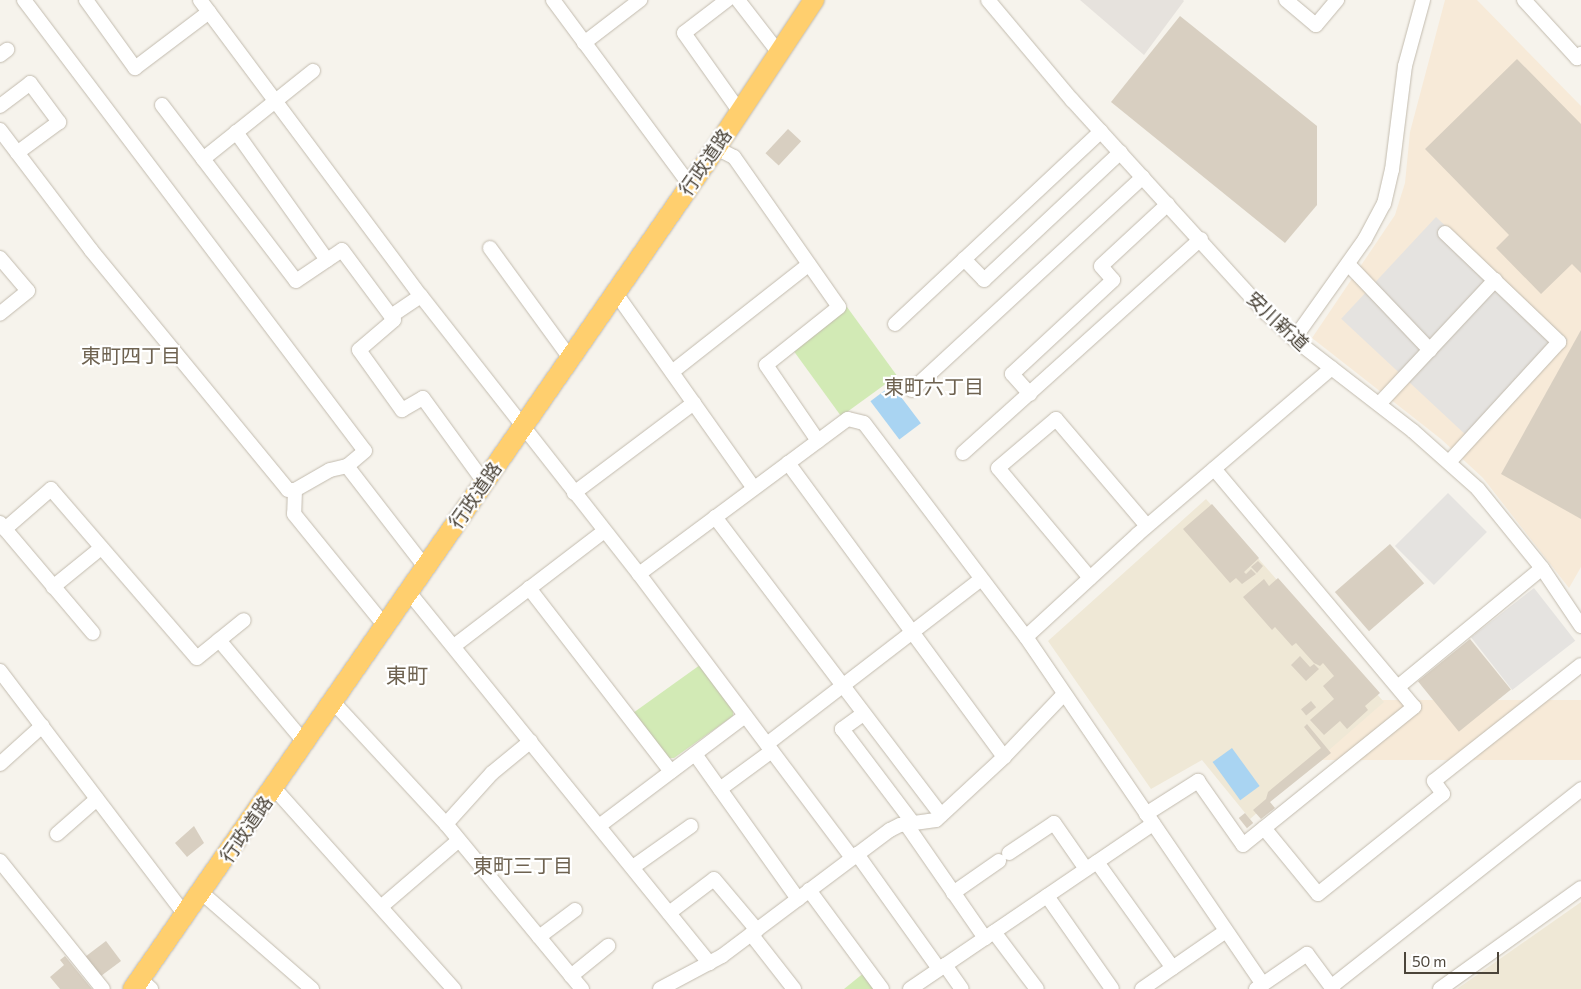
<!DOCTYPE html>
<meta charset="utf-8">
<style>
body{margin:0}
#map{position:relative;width:1581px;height:989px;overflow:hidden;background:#f6f3ec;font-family:Commissioner,"Noto Sans JP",sans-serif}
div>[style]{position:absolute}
.commercial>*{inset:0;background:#f7ead8;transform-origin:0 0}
.industrial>*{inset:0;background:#e6e2dd}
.education>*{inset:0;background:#efe8d6}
.green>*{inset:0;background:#d2eab5;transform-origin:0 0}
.parking>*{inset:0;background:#e5e3e0;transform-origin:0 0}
.water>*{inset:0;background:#a9d4f2;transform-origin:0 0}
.building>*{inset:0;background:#d8cfc1;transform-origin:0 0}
.roads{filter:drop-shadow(0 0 1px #c2bbae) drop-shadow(0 0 1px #c2bbae)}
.minor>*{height:14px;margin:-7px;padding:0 7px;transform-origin:7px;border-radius:7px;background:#fff}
.highway>*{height:20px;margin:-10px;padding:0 10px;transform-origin:10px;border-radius:10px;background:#ffcf6e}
span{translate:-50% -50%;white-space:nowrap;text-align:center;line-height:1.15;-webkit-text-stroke:4.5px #fff;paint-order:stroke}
.street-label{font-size:19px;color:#4b4439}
.neighbourhood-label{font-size:20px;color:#6e6250}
.quarter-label{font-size:21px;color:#6e6250}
.scale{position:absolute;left:1404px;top:952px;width:95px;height:22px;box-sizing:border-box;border:2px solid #4b4439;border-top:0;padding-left:6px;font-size:15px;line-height:18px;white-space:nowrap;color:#4b4439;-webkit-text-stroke:4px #fff;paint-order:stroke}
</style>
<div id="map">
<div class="commercial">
<i style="clip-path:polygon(1445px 0,1477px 0,1581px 106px,1581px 567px,1569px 588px,1483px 478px,1441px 439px,1312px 338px,1395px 215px,1405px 183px,1410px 132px)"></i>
<i style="left:1581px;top:700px;width:60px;height:352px;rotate:90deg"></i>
</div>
<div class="industrial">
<i style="clip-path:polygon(1080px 0,1183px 0,1184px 1px,1144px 55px)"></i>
</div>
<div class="education">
<i style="clip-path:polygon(1206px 499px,1384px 702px,1250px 819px,1202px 760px,1151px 789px,1048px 641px)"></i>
<i style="clip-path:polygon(1581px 902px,1581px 989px,1457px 989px)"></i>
</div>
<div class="green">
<i style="left:847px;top:307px;width:85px;height:69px;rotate:54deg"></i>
<i style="clip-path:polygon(700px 665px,733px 708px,733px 716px,674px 758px,667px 758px,633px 713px)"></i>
<i style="clip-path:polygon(865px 972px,877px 989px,844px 989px)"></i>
</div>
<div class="parking">
<i style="left:1436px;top:217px;width:180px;height:139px;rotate:43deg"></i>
<i style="left:1448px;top:493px;width:55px;height:75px;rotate:45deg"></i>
<i style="left:1534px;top:588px;width:67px;height:80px;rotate:52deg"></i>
</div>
<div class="water">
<i style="left:892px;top:385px;width:48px;height:27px;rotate:53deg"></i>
<i style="left:1232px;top:748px;width:47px;height:24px;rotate:54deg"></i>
</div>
<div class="building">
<i style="clip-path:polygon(1180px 16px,1317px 126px,1317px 205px,1285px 243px,1111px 102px)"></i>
<i style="clip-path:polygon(1517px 59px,1581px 124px,1581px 273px,1572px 264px,1541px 294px,1496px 248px,1509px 235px,1425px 149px)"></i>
<i style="left:788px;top:129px;width:18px;height:33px;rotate:43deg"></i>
<i style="clip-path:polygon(1581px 330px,1581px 519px,1501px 474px)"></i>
<i style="clip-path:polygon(1212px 504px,1259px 558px,1244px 572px,1246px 574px,1251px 569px,1256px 574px,1242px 584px,1236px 578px,1230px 583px,1183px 529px)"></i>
<i style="left:1390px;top:544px;width:52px;height:73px;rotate:49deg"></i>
<i style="clip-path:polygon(1258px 561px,1263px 566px,1257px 573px,1251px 567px)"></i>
<i style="clip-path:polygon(1278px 578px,1380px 693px,1365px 706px,1368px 710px,1347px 729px,1340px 721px,1324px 735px,1310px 720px,1334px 699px,1323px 686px,1334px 676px,1323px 663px,1320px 666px,1314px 663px,1296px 643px,1292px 646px,1275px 627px,1272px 630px,1243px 597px,1264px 579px,1269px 586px)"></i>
<i style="left:1470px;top:639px;width:65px;height:67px;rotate:51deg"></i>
<i style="clip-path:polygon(1300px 656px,1310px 667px,1314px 664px,1319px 669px,1306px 681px,1291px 665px)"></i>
<i style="left:1311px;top:701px;width:8px;height:13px;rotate:50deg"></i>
<i style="clip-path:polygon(1307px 724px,1331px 753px,1270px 802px,1275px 808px,1261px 819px,1253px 810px,1266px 799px,1268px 792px,1321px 748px,1304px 727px)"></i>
<i style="left:1245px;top:813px;width:13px;height:8px;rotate:51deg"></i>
<i style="clip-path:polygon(194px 826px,204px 843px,187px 857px,175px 843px)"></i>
<i style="left:106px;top:941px;width:25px;height:26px;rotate:53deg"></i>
<i style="clip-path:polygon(65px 956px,92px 989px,60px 989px,50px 977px,64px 965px,60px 960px)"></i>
</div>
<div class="roads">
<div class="minor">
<i style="left:24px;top:0;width:565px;rotate:52.91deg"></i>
<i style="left:365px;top:451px;width:23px;rotate:140deg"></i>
<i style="left:86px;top:0;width:84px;rotate:54.2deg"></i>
<i style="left:135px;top:68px;width:93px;rotate:-37.1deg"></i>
<i style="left:200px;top:0;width:369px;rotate:53.3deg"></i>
<i style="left:421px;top:296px;width:353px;rotate:51.9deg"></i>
<i style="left:639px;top:574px;width:355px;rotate:53.1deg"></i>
<i style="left:553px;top:0;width:229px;rotate:53.5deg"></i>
<i style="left:727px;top:0;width:54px;rotate:142.5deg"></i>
<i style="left:684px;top:33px;width:97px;rotate:54.7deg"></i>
<i style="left:738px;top:0;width:67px;rotate:52.3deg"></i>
<i style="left:988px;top:0;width:131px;rotate:50deg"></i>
<i style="left:1072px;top:100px;width:288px;rotate:47.7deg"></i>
<i style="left:1266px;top:313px;width:38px;rotate:43deg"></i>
<i style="left:1294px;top:339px;width:150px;rotate:37.7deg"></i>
<i style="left:1413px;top:431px;width:87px;rotate:41.7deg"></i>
<i style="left:1478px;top:489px;width:102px;rotate:51deg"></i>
<i style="left:1542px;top:568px;width:70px;rotate:56.1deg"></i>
<i style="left:1286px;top:0;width:39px;rotate:40deg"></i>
<i style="left:1316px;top:25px;width:33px;rotate:-50deg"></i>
<i style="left:1524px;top:0;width:79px;rotate:47.6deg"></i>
<i style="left:1577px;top:58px;width:6px;rotate:-45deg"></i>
<i style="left:584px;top:43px;width:71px;rotate:-37.5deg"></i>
<i style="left:0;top:55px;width:9px;rotate:-36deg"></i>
<i style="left:162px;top:105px;width:221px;rotate:52.7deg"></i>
<i style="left:296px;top:281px;width:55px;rotate:-34deg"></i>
<i style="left:342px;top:250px;width:87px;rotate:53.4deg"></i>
<i style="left:394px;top:320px;width:46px;rotate:139.4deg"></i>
<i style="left:359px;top:350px;width:74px;rotate:54.4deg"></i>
<i style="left:402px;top:410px;width:24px;rotate:-30deg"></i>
<i style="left:423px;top:398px;width:104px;rotate:54deg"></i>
<i style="left:0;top:106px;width:38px;rotate:-37deg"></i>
<i style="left:30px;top:83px;width:49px;rotate:53.4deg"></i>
<i style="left:59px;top:122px;width:52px;rotate:143.6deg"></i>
<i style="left:0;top:130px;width:151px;rotate:52.8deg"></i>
<i style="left:91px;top:250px;width:310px;rotate:50.6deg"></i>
<i style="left:288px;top:490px;width:7px"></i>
<i style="left:295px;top:490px;width:40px;rotate:-29.7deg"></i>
<i style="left:330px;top:470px;width:17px;rotate:-13deg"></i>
<i style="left:347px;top:466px;width:128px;rotate:52.3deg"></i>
<i style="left:236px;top:132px;width:157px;rotate:54.6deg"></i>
<i style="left:716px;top:148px;width:20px;rotate:27deg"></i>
<i style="left:734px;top:157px;width:183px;rotate:55deg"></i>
<i style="left:839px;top:307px;width:93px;rotate:141.5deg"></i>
<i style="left:766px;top:365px;width:92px;rotate:55.6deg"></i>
<i style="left:203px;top:159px;width:141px;rotate:-38.7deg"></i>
<i style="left:1445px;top:233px;width:158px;rotate:43.7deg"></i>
<i style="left:1559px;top:342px;width:161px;rotate:132.5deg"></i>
<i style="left:490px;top:248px;width:136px;rotate:54deg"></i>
<i style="left:0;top:258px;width:43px;rotate:49.7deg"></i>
<i style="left:28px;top:291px;width:36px;rotate:141deg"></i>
<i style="left:964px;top:259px;width:29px;rotate:46deg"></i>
<i style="left:984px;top:280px;width:187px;rotate:-43.1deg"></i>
<i style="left:1348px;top:264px;width:119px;rotate:46.4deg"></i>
<i style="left:615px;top:292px;width:240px;rotate:54.7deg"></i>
<i style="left:391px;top:316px;width:36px;rotate:-34deg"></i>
<i style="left:895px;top:324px;width:282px;rotate:-43.1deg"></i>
<i style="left:1294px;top:339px;width:123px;rotate:-54.6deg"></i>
<i style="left:1365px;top:239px;width:40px;rotate:-62deg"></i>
<i style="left:1384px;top:204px;width:35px;rotate:-77deg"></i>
<i style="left:1392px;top:170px;width:105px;rotate:-82.9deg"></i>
<i style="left:1405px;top:66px;width:68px;rotate:-74.7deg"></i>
<i style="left:672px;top:372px;width:174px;rotate:-38.2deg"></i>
<i style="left:912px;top:390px;width:314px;rotate:-42.7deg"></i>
<i style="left:1030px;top:394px;width:27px;rotate:-132deg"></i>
<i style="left:1012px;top:374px;width:138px;rotate:-42.9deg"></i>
<i style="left:1113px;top:280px;width:18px;rotate:-131deg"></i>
<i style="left:1101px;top:266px;width:91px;rotate:-42.8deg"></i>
<i style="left:1379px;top:404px;width:170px;rotate:-46.9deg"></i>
<i style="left:963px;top:453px;width:320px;rotate:-42deg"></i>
<i style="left:788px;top:463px;width:365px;rotate:53.7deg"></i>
<i style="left:295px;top:490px;width:24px;rotate:92deg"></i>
<i style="left:294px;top:514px;width:144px;rotate:50.9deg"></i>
<i style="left:574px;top:493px;width:150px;rotate:-36.9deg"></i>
<i style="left:715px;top:517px;width:374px;rotate:52.8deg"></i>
<i style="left:0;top:523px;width:8px;rotate:50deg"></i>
<i style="left:5px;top:529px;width:61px;rotate:-41deg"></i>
<i style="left:51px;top:489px;width:223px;rotate:49.2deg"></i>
<i style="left:197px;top:658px;width:60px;rotate:-39deg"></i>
<i style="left:5px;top:529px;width:136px;rotate:49.8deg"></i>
<i style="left:639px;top:574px;width:260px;rotate:-36.6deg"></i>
<i style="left:848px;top:419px;width:16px;rotate:14deg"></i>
<i style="left:864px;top:423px;width:268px;rotate:52.9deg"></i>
<i style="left:1026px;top:637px;width:420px;rotate:55.7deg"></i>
<i style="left:1090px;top:578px;width:143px;rotate:-129.9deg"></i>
<i style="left:998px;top:468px;width:76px;rotate:-40.2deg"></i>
<i style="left:1056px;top:419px;width:140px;rotate:49.6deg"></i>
<i style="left:53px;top:587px;width:62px;rotate:-39.1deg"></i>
<i style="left:529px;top:588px;width:232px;rotate:52.3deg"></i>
<i style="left:408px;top:591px;width:479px;rotate:51deg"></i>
<i style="left:1026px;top:637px;width:152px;rotate:-42.6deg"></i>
<i style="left:1138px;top:534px;width:255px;rotate:-40.6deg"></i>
<i style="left:219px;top:640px;width:134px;rotate:50.1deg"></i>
<i style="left:454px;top:646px;width:188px;rotate:-37.4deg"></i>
<i style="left:0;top:671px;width:306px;rotate:52.8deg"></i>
<i style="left:1399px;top:686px;width:185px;rotate:-39.5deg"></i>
<i style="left:333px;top:702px;width:166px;rotate:47.2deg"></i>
<i style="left:446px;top:824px;width:214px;rotate:50.5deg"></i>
<i style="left:863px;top:714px;width:26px;rotate:144deg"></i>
<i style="left:842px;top:729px;width:118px;rotate:52.9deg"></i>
<i style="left:767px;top:744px;width:270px;rotate:-37.6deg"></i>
<i style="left:695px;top:754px;width:178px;rotate:54.6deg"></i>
<i style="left:0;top:764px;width:57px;rotate:-42.1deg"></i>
<i style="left:274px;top:788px;width:270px;rotate:48.2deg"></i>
<i style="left:720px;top:789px;width:64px;rotate:-36.2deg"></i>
<i style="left:1146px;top:814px;width:62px;rotate:-32.4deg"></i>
<i style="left:1198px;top:781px;width:78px;rotate:54.9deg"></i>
<i style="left:1243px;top:845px;width:220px;rotate:-38.9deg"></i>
<i style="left:1414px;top:707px;width:311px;rotate:-130deg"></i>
<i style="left:446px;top:824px;width:69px;rotate:-48deg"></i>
<i style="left:492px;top:773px;width:50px;rotate:-39.4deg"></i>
<i style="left:906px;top:824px;width:139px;rotate:55.3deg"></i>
<i style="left:599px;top:826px;width:183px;rotate:-37deg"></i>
<i style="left:1264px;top:828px;width:85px;rotate:50.7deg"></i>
<i style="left:1318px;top:894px;width:160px;rotate:-38.7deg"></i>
<i style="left:1443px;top:794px;width:16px;rotate:-125deg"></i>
<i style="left:1434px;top:781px;width:187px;rotate:-38.3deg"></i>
<i style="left:57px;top:834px;width:53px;rotate:-41.2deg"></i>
<i style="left:1009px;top:853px;width:54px;rotate:-33.7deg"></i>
<i style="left:1054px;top:823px;width:56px;rotate:55.2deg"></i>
<i style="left:857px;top:854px;width:141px;rotate:54.5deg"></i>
<i style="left:0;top:861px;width:164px;rotate:51.2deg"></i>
<i style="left:1097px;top:862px;width:130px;rotate:54.4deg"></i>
<i style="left:633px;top:867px;width:71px;rotate:-35.3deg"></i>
<i style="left:809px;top:890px;width:123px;rotate:53.6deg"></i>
<i style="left:202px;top:893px;width:146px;rotate:41.1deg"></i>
<i style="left:953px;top:893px;width:56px;rotate:-34.8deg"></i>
<i style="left:1047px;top:896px;width:113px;rotate:55deg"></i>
<i style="left:382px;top:906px;width:101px;rotate:-40.6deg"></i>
<i style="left:669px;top:913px;width:56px;rotate:-37.1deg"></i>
<i style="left:714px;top:879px;width:67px;rotate:49.9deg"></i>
<i style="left:994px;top:932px;width:71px;rotate:53deg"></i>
<i style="left:751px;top:934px;width:70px;rotate:52deg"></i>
<i style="left:539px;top:937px;width:45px;rotate:-36.9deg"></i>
<i style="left:945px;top:965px;width:29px;rotate:55deg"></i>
<i style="left:571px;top:976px;width:48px;rotate:-39deg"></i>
<i style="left:140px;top:979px;width:15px;rotate:42deg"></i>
<i style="left:1332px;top:986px;width:318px;rotate:-38.3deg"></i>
<i style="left:660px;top:989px;width:70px;rotate:-28deg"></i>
<i style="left:722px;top:956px;width:210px;rotate:-36.9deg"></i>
<i style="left:890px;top:830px;width:11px;rotate:-27deg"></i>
<i style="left:900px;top:825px;width:36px;rotate:-8deg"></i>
<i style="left:936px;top:820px;width:93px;rotate:-42.8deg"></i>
<i style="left:1004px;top:757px;width:87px;rotate:-46.4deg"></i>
<i style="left:910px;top:989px;width:294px;rotate:-34.2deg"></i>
<i style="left:1142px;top:989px;width:102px;rotate:-34.6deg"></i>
<i style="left:1256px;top:989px;width:62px;rotate:-34.5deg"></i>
<i style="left:1307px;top:954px;width:44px;rotate:53.4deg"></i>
<i style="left:1440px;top:989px;width:173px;rotate:-35.6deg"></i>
</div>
<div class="highway">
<i style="left:133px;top:989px;width:1023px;rotate:-55.27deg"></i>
<i style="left:716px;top:148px;width:178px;rotate:-56.5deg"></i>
</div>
</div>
<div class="street-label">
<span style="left:705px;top:162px;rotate:-55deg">行政道路</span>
<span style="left:1278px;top:321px;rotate:43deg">安川新道</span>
<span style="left:475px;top:495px;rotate:-55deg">行政道路</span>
<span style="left:246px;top:829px;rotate:-55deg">行政道路</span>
</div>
<div class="neighbourhood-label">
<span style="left:131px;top:355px">東町四丁目</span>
<span style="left:934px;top:386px">東町六丁目</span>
<span style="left:523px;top:865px">東町三丁目</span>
</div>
<div class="quarter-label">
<span style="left:407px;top:675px">東町</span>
</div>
<div class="scale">50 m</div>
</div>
